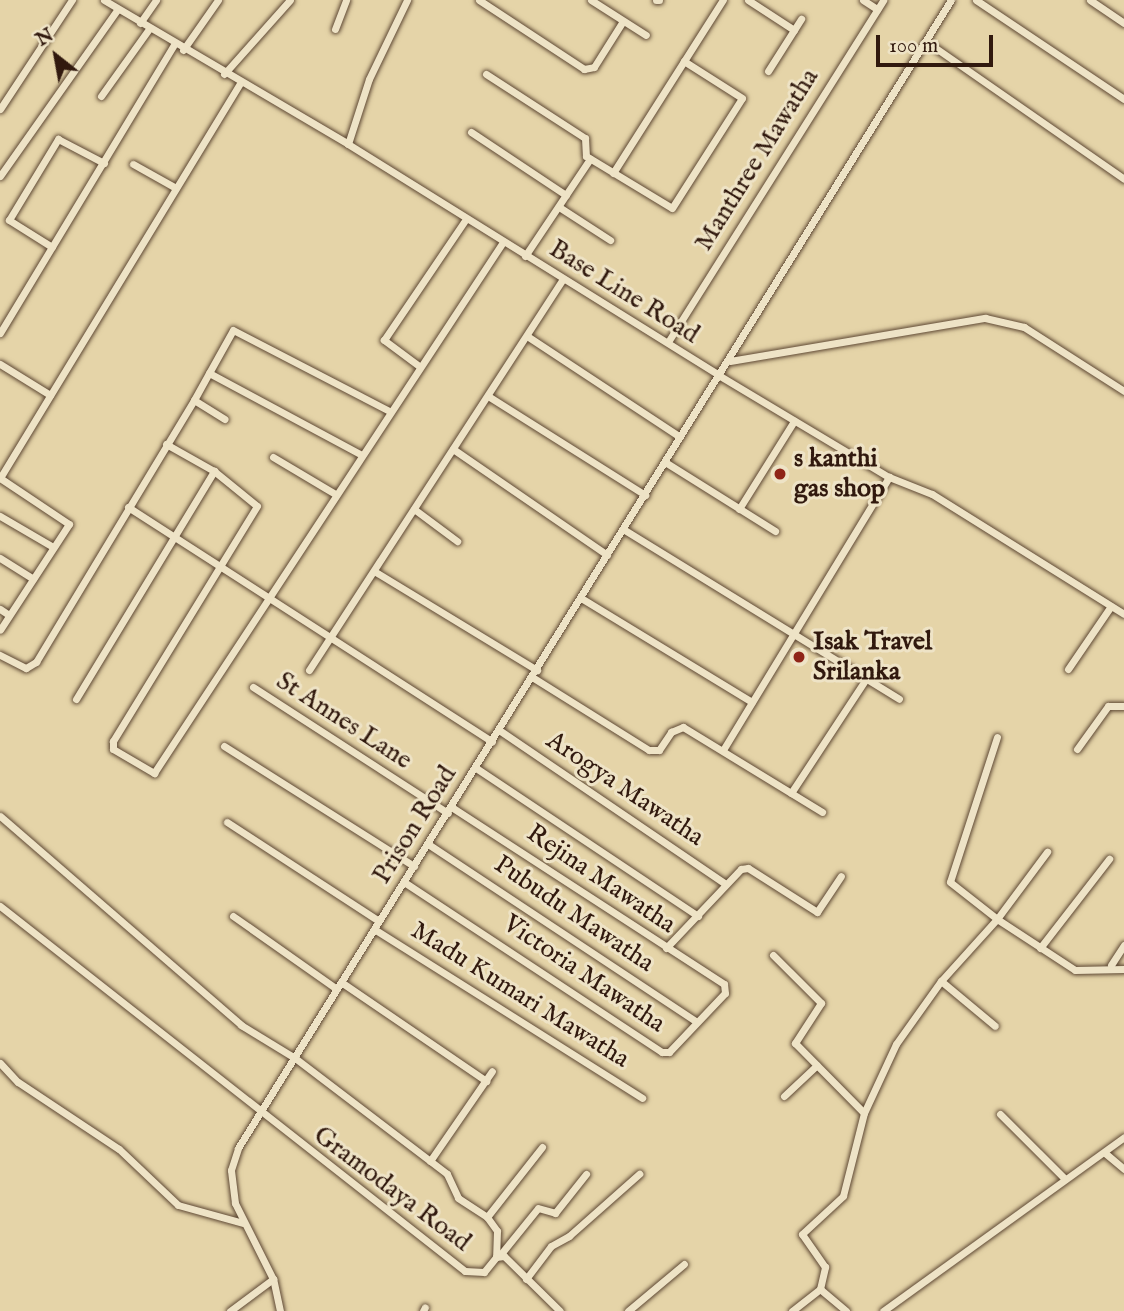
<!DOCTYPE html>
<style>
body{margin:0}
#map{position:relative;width:1124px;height:1311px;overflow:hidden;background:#e5d4a8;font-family:"IM FELL English",serif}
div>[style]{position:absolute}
.roads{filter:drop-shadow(0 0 2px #5e4834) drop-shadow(0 0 2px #5e4834)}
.minor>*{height:7px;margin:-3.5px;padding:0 3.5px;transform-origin:3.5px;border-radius:3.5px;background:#eee3c6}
.dots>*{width:19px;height:19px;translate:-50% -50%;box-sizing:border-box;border:4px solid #eee3c6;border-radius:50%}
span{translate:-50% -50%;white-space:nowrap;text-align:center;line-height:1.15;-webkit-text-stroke:6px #eee3c6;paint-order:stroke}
.street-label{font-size:26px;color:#31190e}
.poi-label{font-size:26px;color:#31190e;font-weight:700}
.left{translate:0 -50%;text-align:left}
.north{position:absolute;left:21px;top:21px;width:70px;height:70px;-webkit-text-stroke:5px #eee3c6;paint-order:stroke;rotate:329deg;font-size:19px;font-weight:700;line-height:28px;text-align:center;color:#31190e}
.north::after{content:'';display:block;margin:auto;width:24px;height:32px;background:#31190e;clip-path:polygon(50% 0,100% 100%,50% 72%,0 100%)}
.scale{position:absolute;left:876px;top:35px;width:117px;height:32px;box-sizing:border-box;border:4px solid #31190e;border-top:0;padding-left:9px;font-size:21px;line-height:24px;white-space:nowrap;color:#31190e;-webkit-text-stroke:5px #eee3c6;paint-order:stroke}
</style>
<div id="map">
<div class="roads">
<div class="minor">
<i style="left:104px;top:0;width:283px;rotate:30.5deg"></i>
<i style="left:348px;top:144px;width:438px;rotate:31.9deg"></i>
<i style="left:720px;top:376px;width:197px;rotate:30.9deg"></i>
<i style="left:889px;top:477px;width:46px;rotate:21.6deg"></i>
<i style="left:932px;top:494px;width:226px;rotate:32deg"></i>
<i style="left:479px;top:0;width:126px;rotate:33.3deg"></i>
<i style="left:584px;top:69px;width:10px;rotate:-11deg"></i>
<i style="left:594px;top:67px;width:54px;rotate:-57.8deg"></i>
<i style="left:591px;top:0;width:65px;rotate:32.5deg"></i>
<i style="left:656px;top:0;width:3px"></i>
<i style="left:748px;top:0;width:55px;rotate:33.1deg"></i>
<i style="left:863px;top:0;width:17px;rotate:33deg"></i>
<i style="left:976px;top:0;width:178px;rotate:33.8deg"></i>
<i style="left:1090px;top:0;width:41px;rotate:34.1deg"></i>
<i style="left:140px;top:23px;width:28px;rotate:-55deg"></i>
<i style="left:335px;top:29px;width:31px;rotate:-69deg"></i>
<i style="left:927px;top:42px;width:240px;rotate:34.8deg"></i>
<i style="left:183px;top:50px;width:61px;rotate:-55deg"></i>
<i style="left:768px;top:71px;width:62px;rotate:-57.6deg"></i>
<i style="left:224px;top:74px;width:99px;rotate:-48.3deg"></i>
<i style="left:486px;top:74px;width:118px;rotate:32.9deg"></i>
<i style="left:585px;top:138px;width:18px;rotate:87deg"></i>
<i style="left:586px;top:156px;width:100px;rotate:31.2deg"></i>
<i style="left:672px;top:208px;width:130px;rotate:-57.5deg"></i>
<i style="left:742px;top:98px;width:69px;rotate:-147.5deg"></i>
<i style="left:101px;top:96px;width:82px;rotate:-54.4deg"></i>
<i style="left:0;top:109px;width:131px;rotate:-56.6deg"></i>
<i style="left:471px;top:132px;width:114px;rotate:33.6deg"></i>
<i style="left:348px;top:144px;width:68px;rotate:-72.1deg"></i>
<i style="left:369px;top:79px;width:88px;rotate:-64.3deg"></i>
<i style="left:133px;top:164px;width:49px;rotate:29.2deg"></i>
<i style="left:613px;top:173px;width:205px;rotate:-57.6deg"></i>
<i style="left:0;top:176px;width:204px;rotate:-54.8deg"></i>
<i style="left:559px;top:207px;width:61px;rotate:32.9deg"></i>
<i style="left:52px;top:247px;width:51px;rotate:-147.9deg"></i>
<i style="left:9px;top:220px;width:95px;rotate:-58.8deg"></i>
<i style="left:58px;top:139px;width:52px;rotate:27.6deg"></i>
<i style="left:525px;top:256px;width:117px;rotate:-56.2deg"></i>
<i style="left:0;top:333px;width:337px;rotate:-58.9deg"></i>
<i style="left:527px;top:336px;width:183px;rotate:33.4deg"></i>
<i style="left:668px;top:342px;width:404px;rotate:-57.8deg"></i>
<i style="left:730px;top:361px;width:259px;rotate:-9.6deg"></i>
<i style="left:985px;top:318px;width:40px;rotate:13deg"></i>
<i style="left:1024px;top:327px;width:119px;rotate:32.6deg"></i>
<i style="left:0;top:364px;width:59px;rotate:31.8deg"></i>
<i style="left:419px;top:366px;width:44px;rotate:-143.4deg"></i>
<i style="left:384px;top:340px;width:146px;rotate:-55.9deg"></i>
<i style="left:488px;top:396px;width:186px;rotate:32.2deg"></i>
<i style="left:194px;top:400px;width:31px;rotate:-61deg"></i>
<i style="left:166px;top:444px;width:55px;rotate:29.4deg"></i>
<i style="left:214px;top:471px;width:55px;rotate:39.1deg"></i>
<i style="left:257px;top:506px;width:276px;rotate:121.5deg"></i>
<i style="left:113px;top:741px;width:8px;rotate:90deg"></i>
<i style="left:113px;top:749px;width:48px;rotate:30.3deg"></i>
<i style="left:154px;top:773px;width:635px;rotate:-56.69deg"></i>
<i style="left:453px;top:449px;width:187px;rotate:34.5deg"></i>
<i style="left:360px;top:454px;width:171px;rotate:-151.8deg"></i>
<i style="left:209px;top:373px;width:49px;rotate:-60.8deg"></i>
<i style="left:233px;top:330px;width:176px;rotate:27.4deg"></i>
<i style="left:273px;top:457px;width:72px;rotate:30.8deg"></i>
<i style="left:665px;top:462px;width:130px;rotate:32.1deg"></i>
<i style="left:0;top:478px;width:462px;rotate:-58.7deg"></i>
<i style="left:0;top:478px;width:83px;rotate:33.7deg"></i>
<i style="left:69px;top:524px;width:126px;rotate:123.1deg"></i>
<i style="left:128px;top:507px;width:433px;rotate:32.8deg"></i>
<i style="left:414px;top:509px;width:54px;rotate:36.7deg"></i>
<i style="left:739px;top:509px;width:104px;rotate:-58deg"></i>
<i style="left:0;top:516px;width:61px;rotate:30.3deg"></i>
<i style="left:623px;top:529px;width:324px;rotate:31.6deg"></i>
<i style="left:0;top:558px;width:39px;rotate:32deg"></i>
<i style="left:374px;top:571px;width:191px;rotate:31.3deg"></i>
<i style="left:581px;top:598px;width:200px;rotate:31.3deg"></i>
<i style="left:0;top:609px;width:11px;rotate:34deg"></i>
<i style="left:0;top:655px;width:29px;rotate:27deg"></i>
<i style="left:26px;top:668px;width:12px;rotate:-31deg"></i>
<i style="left:36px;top:662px;width:306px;rotate:-58.9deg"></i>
<i style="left:194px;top:400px;width:36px;rotate:32deg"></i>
<i style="left:1068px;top:669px;width:76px;rotate:-55.7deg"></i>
<i style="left:309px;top:670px;width:466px;rotate:-57deg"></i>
<i style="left:532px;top:677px;width:138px;rotate:32deg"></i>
<i style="left:649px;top:750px;width:10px"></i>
<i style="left:659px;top:750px;width:22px;rotate:-56deg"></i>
<i style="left:671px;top:732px;width:13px;rotate:-23deg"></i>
<i style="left:683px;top:727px;width:163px;rotate:31.4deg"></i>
<i style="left:253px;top:687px;width:232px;rotate:32.9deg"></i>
<i style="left:76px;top:699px;width:267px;rotate:-58.8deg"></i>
<i style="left:499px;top:730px;width:274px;rotate:34.2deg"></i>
<i style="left:997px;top:737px;width:152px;rotate:108deg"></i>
<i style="left:950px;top:882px;width:60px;rotate:38.2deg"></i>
<i style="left:997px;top:919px;width:84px;rotate:-53.3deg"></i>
<i style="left:224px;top:746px;width:225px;rotate:32.3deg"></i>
<i style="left:1077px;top:749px;width:53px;rotate:-54.2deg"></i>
<i style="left:1108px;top:706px;width:16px"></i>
<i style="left:723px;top:750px;width:320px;rotate:-58.7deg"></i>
<i style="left:476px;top:768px;width:267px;rotate:33.7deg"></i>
<i style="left:791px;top:793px;width:136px;rotate:-56.7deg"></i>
<i style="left:0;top:816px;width:319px;rotate:40.9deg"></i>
<i style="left:241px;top:1025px;width:63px;rotate:31.4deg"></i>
<i style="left:295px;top:1058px;width:191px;rotate:37.3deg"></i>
<i style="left:447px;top:1174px;width:26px;rotate:65deg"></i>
<i style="left:458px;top:1198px;width:35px;rotate:33deg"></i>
<i style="left:487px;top:1217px;width:17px;rotate:54deg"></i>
<i style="left:497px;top:1231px;width:26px;rotate:92deg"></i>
<i style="left:227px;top:822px;width:181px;rotate:33.1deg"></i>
<i style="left:428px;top:844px;width:320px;rotate:33.5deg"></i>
<i style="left:404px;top:882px;width:309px;rotate:33.4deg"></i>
<i style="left:662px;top:1052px;width:7px"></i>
<i style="left:669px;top:1052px;width:81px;rotate:-46.5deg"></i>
<i style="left:725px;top:993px;width:9px;rotate:-96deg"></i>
<i style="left:724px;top:984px;width:325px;rotate:-147deg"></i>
<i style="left:0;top:906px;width:591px;rotate:38.13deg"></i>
<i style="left:465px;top:1271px;width:19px;rotate:3deg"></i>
<i style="left:484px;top:1272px;width:19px;rotate:-51deg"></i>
<i style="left:496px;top:1257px;width:8px;rotate:-7deg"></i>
<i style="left:504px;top:1256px;width:78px;rotate:44.5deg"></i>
<i style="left:233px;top:916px;width:127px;rotate:35.1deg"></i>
<i style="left:374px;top:929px;width:317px;rotate:32.2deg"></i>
<i style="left:666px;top:948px;width:109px;rotate:-46.5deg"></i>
<i style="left:741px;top:869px;width:7px;rotate:-8deg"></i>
<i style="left:748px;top:868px;width:82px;rotate:32.5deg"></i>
<i style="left:817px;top:912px;width:43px;rotate:-56.3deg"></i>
<i style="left:1040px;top:948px;width:113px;rotate:-52.2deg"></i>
<i style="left:773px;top:955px;width:68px;rotate:45deg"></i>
<i style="left:821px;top:1003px;width:48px;rotate:123deg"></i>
<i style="left:795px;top:1043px;width:98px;rotate:45.4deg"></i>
<i style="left:1111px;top:965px;width:24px;rotate:-57deg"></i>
<i style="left:941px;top:981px;width:70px;rotate:39.8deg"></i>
<i style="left:341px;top:982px;width:176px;rotate:34.3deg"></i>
<i style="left:0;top:1063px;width:26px;rotate:47deg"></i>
<i style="left:18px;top:1082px;width:121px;rotate:33.6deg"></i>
<i style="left:119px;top:1149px;width:81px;rotate:43.5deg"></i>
<i style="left:178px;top:1205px;width:67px;rotate:15.5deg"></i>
<i style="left:784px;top:1096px;width:45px;rotate:-43.2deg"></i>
<i style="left:1000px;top:1114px;width:92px;rotate:45deg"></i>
<i style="left:1105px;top:1153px;width:25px;rotate:40deg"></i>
<i style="left:430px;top:1161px;width:109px;rotate:-55.4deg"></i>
<i style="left:487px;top:1217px;width:89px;rotate:-51.8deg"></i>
<i style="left:500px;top:1255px;width:60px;rotate:-51deg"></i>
<i style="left:538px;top:1208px;width:18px;rotate:16deg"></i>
<i style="left:555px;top:1213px;width:50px;rotate:-51.5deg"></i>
<i style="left:526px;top:1279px;width:41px;rotate:-52.9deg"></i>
<i style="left:551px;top:1246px;width:21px;rotate:-29deg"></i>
<i style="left:569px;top:1236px;width:94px;rotate:-41.5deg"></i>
<i style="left:820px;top:1289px;width:23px;rotate:-77deg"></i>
<i style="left:825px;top:1267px;width:40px;rotate:-124.9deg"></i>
<i style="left:802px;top:1234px;width:56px;rotate:-42.8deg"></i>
<i style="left:843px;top:1196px;width:86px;rotate:-75.8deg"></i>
<i style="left:864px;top:1113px;width:76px;rotate:-65.1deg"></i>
<i style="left:896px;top:1044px;width:77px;rotate:-54.5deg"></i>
<i style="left:941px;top:981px;width:84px;rotate:-47.9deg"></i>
<i style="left:997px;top:919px;width:93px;rotate:33.2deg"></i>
<i style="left:1075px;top:970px;width:49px;rotate:-1.2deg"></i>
<i style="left:230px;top:1311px;width:54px;rotate:-36.7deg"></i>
<i style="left:280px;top:1311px;width:33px;rotate:-102deg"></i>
<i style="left:273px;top:1279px;width:85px;rotate:-116.6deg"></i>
<i style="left:235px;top:1203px;width:33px;rotate:-97deg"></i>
<i style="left:231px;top:1170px;width:23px;rotate:-72deg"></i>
<i style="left:238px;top:1148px;width:1351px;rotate:-58.16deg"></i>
<i style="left:423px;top:1311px;width:4px;rotate:-63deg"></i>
<i style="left:628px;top:1311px;width:73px;rotate:-40deg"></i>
<i style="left:792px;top:1311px;width:36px;rotate:-38deg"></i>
<i style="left:820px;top:1289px;width:34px;rotate:40deg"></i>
<i style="left:883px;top:1311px;width:297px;rotate:-35.8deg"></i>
</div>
</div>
<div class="dots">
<i style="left:780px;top:474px;background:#8f2418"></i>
<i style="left:799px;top:657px;background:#8f2418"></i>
</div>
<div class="street-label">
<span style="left:757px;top:160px;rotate:-58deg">Manthree Mawatha</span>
<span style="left:624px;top:292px;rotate:32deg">Base Line Road</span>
<span style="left:344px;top:721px;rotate:33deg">St Annes Lane</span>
<span style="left:625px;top:789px;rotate:34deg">Arogya Mawatha</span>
<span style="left:415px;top:825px;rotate:-58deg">Prison Road</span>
<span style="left:601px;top:879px;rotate:34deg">Rejina Mawatha</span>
<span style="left:574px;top:914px;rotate:34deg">Pubudu Mawatha</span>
<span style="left:584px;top:974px;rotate:34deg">Victoria Mawatha</span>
<span style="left:520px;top:995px;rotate:32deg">Madu Kumari Mawatha</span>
<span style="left:392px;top:1189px;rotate:37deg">Gramodaya Road</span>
</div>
<div class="poi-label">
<span class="left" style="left:794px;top:474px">s kanthi<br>gas shop</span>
<span class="left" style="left:813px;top:657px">Isak Travel<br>Srilanka</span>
</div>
<div class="north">N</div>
<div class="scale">100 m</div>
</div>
